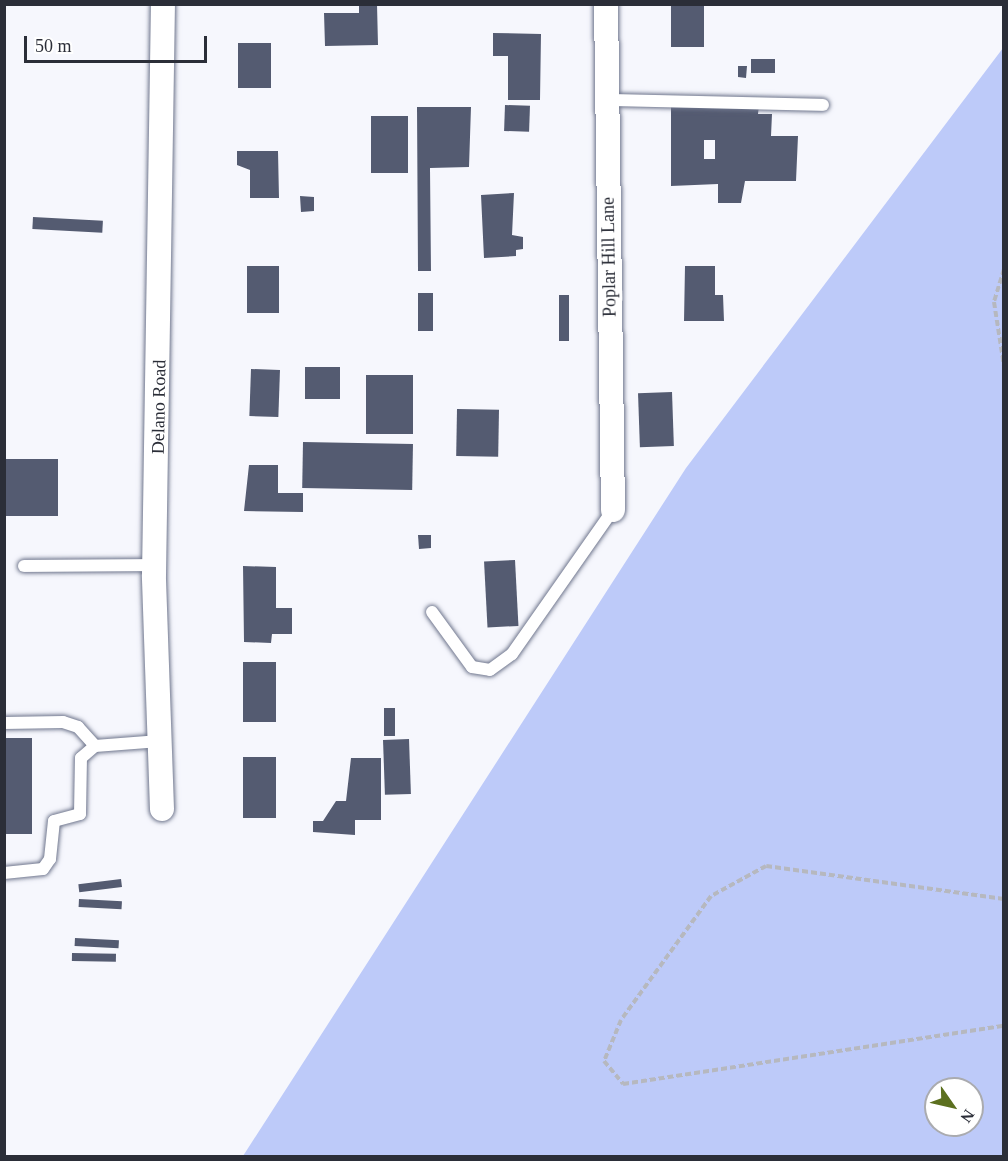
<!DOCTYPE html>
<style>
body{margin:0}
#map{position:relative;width:1008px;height:1161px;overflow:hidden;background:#f6f7fd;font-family:"Times New Roman",serif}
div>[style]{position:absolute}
.green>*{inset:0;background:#bdcaf9}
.building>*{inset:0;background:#545b71;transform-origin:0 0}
.path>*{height:4px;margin-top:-2px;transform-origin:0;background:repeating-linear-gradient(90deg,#b6b8bf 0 6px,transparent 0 9px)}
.roads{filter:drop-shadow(0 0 2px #70778e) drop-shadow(0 0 2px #70778e)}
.service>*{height:12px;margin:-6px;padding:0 6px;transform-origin:6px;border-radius:6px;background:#fff}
.minor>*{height:24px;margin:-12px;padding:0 12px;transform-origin:12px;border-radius:12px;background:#fff}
span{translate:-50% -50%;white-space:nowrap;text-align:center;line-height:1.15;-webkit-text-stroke:6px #fff;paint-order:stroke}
.street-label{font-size:18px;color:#2b2e38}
.frame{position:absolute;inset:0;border:6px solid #2b2e38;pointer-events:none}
.north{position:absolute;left:924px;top:1077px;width:60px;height:60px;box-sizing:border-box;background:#fff;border:2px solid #aaabaf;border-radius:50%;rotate:124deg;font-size:16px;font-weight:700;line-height:24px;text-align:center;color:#2b2e38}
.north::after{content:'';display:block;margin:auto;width:21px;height:27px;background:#5c701f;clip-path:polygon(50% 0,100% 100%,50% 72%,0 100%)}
.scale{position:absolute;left:24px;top:36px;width:183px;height:27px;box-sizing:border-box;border:3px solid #2b2e38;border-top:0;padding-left:8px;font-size:18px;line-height:21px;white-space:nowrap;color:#2b2e38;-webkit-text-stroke:4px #fff;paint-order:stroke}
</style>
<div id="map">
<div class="green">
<i style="clip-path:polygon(evenodd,1003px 48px,1003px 1156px,243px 1156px,686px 468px,1003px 48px,936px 1089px,972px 1089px,972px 1125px,936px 1125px,936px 1089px)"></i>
</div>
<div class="building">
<i style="clip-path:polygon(359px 4px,377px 4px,378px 45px,325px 46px,324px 13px,359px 13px)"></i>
<i style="left:671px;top:4px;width:33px;height:43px"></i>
<i style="clip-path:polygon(493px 33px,541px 34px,540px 100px,508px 100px,508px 56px,493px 56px)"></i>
<i style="left:271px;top:43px;width:45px;height:33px;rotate:90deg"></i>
<i style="left:775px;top:59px;width:14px;height:24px;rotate:90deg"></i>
<i style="clip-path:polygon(738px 66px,747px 66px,746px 78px,738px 77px)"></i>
<i style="left:505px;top:105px;width:25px;height:26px;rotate:2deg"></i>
<i style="clip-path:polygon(evenodd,671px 105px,759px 105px,758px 114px,772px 114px,771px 136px,798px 136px,796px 181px,745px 181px,741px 203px,718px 203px,718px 184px,671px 186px,671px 105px,704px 140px,715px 140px,715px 159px,704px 159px,704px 140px)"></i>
<i style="clip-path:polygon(417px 107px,471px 107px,469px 167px,430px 168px,431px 271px,418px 271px)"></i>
<i style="left:371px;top:116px;width:37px;height:57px"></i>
<i style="clip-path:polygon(237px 151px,278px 151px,279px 198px,250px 198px,250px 170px,237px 165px)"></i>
<i style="clip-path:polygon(514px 193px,512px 235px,523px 237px,523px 249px,516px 250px,516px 256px,484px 258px,481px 195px)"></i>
<i style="clip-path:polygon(300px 196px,314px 197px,314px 211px,301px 212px)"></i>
<i style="left:33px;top:217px;width:70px;height:12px;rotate:3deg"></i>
<i style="left:247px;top:266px;width:32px;height:47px"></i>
<i style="clip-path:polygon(685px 266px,715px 266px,715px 295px,723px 295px,724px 321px,684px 321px)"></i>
<i style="left:418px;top:293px;width:15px;height:38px"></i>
<i style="left:559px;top:295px;width:10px;height:46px"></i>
<i style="left:305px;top:367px;width:35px;height:32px"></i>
<i style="left:251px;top:369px;width:29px;height:47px;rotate:2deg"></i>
<i style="left:366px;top:375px;width:47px;height:59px"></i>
<i style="left:672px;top:392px;width:54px;height:34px;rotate:88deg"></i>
<i style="left:457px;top:409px;width:42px;height:47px;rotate:1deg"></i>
<i style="left:303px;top:442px;width:110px;height:46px;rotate:1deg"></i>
<i style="left:4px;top:459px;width:54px;height:57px"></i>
<i style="clip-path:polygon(249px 465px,278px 465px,278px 493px,303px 493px,303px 512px,244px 511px)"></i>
<i style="clip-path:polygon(418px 535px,431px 535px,431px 548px,419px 549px)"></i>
<i style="left:515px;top:560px;width:66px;height:31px;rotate:87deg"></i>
<i style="clip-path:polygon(243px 566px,276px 567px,276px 608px,292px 608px,292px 634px,272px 634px,271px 643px,244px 642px)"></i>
<i style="left:243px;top:662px;width:33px;height:60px"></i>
<i style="left:384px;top:708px;width:11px;height:28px"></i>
<i style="left:4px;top:738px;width:28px;height:96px"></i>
<i style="left:409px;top:739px;width:55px;height:26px;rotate:88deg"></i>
<i style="left:243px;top:757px;width:33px;height:61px"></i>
<i style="clip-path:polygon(351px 758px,381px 758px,381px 820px,355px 820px,355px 835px,313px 832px,313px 821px,323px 821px,336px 801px,346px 801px)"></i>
<i style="left:121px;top:879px;width:8px;height:43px;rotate:83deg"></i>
<i style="left:79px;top:899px;width:43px;height:8px;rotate:3deg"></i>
<i style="left:75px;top:938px;width:44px;height:8px;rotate:3deg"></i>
<i style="left:72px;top:953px;width:44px;height:8px;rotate:1deg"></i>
</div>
<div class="path">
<i style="left:1004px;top:269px;width:34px;rotate:107deg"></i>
<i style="left:994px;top:302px;width:65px;rotate:81.1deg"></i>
<i style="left:1004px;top:899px;width:240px;rotate:-172.1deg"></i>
<i style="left:766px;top:866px;width:63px;rotate:151.4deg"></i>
<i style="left:711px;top:896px;width:153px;rotate:126deg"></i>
<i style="left:621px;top:1020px;width:44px;rotate:112.5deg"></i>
<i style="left:604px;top:1061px;width:30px;rotate:50deg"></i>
<i style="left:623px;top:1084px;width:385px;rotate:-8.7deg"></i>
</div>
<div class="roads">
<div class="service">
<i style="left:607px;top:100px;width:216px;rotate:1.3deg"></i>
<i style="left:24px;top:566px;width:131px;rotate:-0.4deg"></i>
<i style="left:432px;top:612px;width:68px;rotate:54deg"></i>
<i style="left:472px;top:667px;width:18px;rotate:9deg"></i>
<i style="left:490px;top:670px;width:27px;rotate:-36deg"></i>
<i style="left:512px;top:654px;width:176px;rotate:-55deg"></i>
<i style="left:4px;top:723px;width:59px;rotate:-1deg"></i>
<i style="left:63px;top:722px;width:16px;rotate:18deg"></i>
<i style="left:78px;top:727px;width:25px;rotate:48deg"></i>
<i style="left:4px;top:873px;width:39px;rotate:-6deg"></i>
<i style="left:43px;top:869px;width:12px;rotate:-55deg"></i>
<i style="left:50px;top:859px;width:38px;rotate:-84deg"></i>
<i style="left:54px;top:821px;width:27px;rotate:-15deg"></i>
<i style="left:80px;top:814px;width:56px;rotate:-89deg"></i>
<i style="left:81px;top:758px;width:18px;rotate:-41deg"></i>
<i style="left:95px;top:746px;width:65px;rotate:-4.4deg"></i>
</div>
<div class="minor">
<i style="left:606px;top:4px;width:506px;rotate:89.21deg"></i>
<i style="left:162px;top:809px;width:234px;rotate:-92deg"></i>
<i style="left:154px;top:575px;width:571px;rotate:-89.1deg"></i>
</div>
</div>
<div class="street-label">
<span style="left:609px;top:257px;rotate:-91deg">Poplar Hill Lane</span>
<span style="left:159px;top:407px;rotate:-89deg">Delano Road</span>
</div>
<div class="frame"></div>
<div class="north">N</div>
<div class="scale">50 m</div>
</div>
